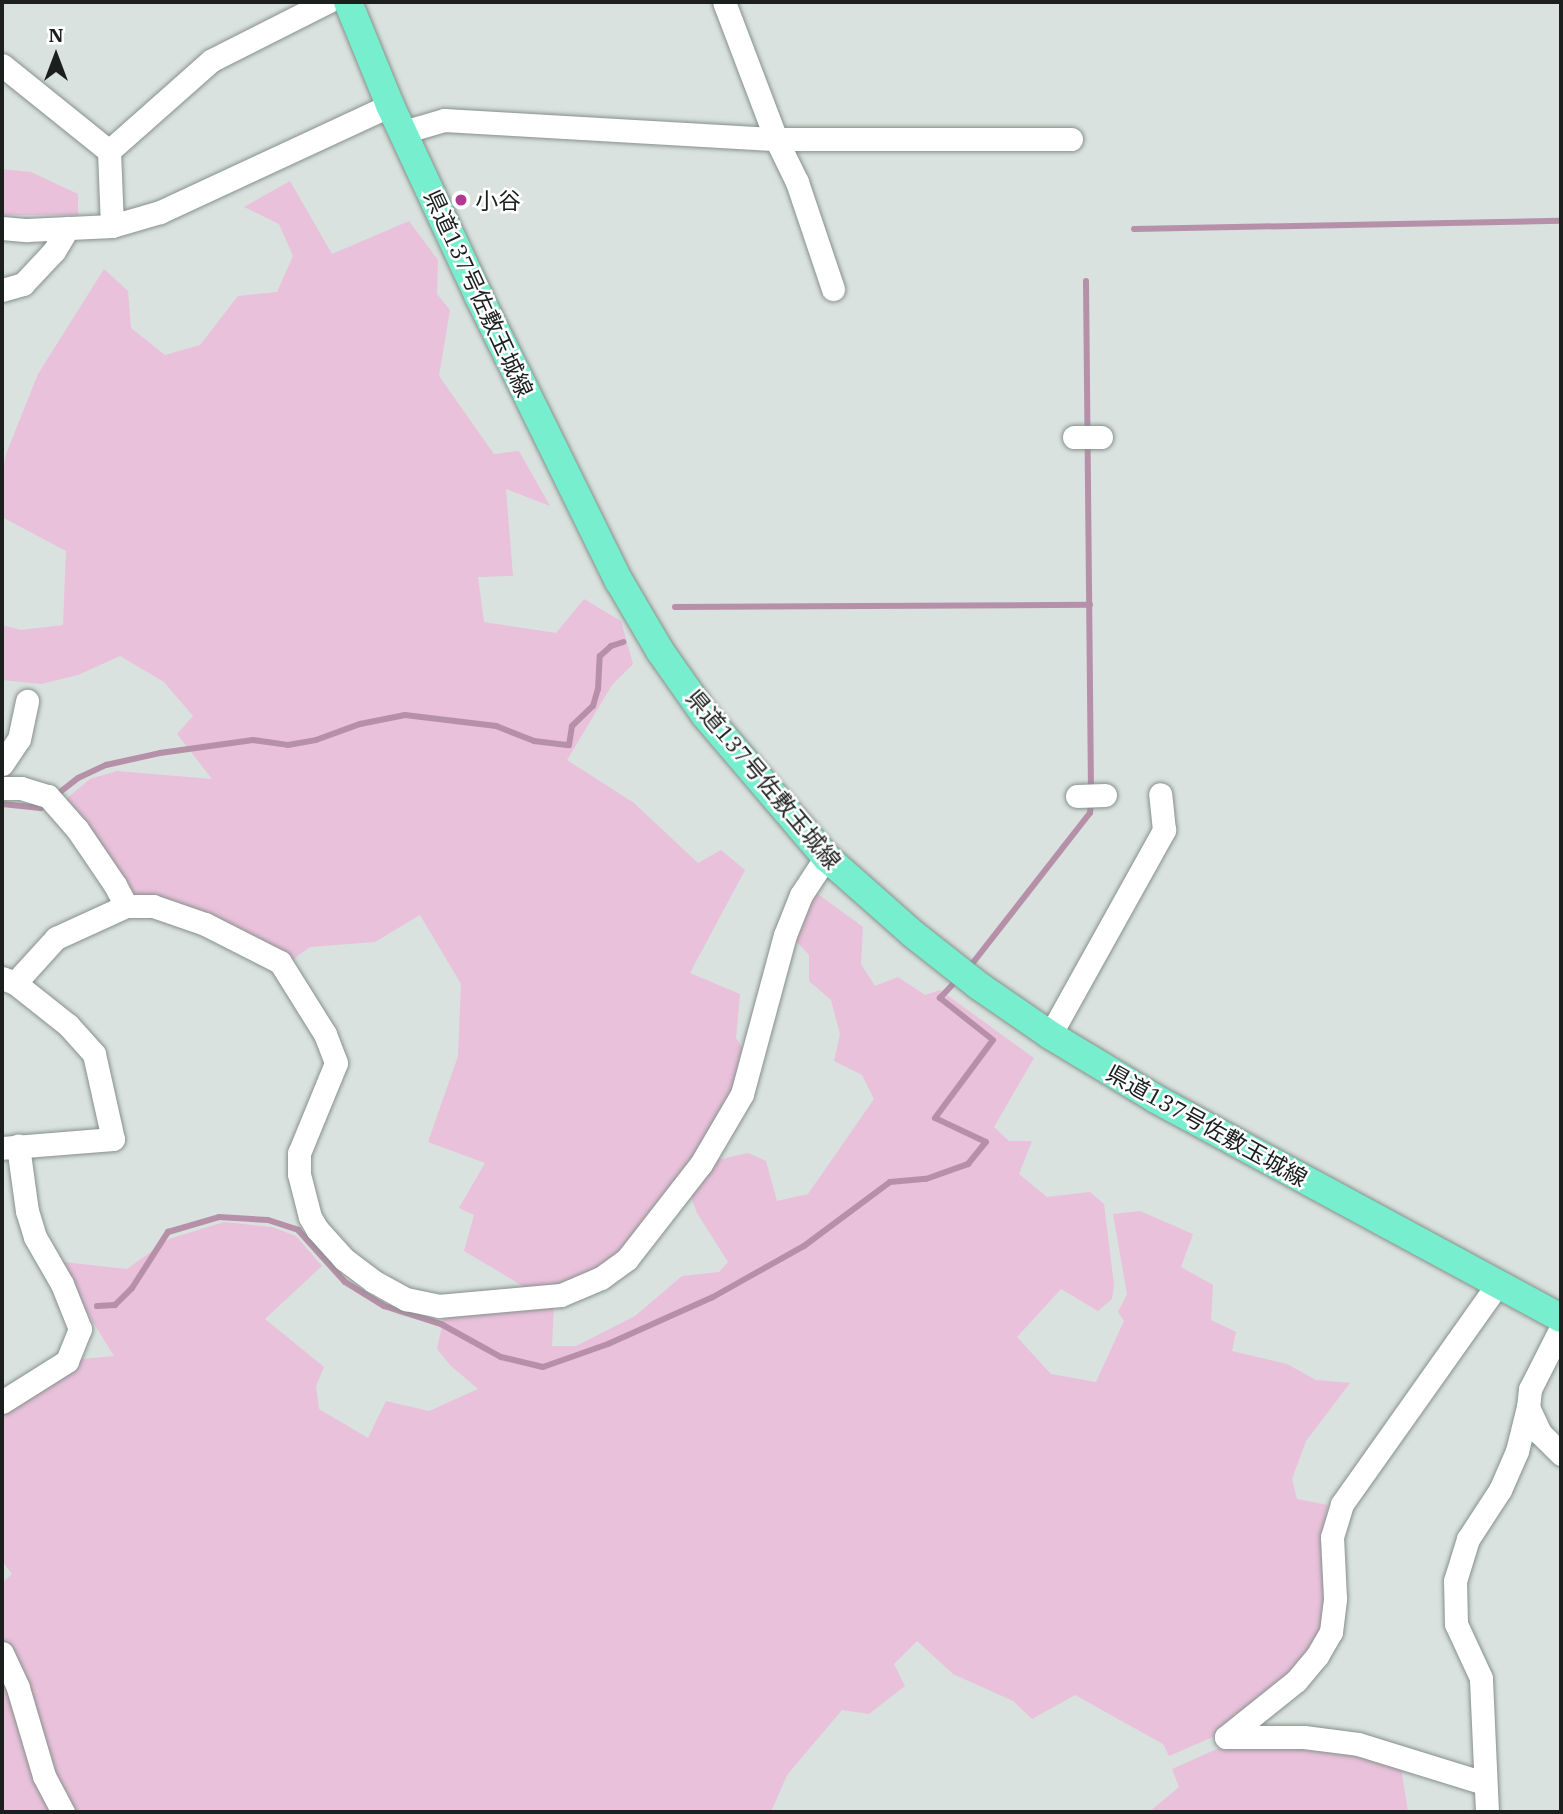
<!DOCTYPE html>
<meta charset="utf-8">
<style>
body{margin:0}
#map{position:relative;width:1563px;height:1814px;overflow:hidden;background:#d9e2de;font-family:"IBM Plex Serif","Noto Sans JP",serif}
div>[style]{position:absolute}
.green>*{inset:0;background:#e9c1db}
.stream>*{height:6px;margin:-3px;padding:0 3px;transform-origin:3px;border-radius:3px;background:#b690a9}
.roads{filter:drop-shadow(0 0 2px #87908c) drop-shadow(0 0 2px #87908c)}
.minor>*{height:23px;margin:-11.5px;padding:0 11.5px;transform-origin:11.5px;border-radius:11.5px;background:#fff}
.major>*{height:28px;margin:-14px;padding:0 14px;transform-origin:14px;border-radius:14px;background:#77eecd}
.dots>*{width:19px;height:19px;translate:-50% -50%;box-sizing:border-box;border:4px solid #fff;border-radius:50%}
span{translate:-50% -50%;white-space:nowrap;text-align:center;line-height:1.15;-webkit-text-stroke:5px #fff;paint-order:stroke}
.poi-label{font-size:23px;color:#1b1f1d}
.left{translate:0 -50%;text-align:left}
.street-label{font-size:23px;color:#1b1f1d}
.frame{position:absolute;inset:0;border:4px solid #1b1f1d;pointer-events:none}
.north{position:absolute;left:21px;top:21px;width:70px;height:70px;-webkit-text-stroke:5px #fff;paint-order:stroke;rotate:0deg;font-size:19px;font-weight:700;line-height:28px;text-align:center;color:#1b1f1d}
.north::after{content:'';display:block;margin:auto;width:24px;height:32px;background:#1b1f1d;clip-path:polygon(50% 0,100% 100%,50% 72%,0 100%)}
</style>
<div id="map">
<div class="green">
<i style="clip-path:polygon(2px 169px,31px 172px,78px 194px,78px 215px,2px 215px)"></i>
<i style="clip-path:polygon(290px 181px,332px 254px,409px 221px,438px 260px,437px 294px,450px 310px,439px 376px,494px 454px,519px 451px,550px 506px,506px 489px,513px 576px,478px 577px,484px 622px,556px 633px,584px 599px,621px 621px,633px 664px,612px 685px,567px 760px,634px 803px,698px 863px,721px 850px,745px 870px,690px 973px,740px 994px,736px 1038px,744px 1050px,732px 1092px,692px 1163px,619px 1252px,593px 1273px,556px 1288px,528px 1289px,464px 1251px,474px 1215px,459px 1208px,485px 1163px,428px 1142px,458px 1056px,461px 984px,420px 915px,375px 942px,310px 947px,292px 960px,279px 949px,161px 897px,130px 895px,66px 799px,90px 779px,117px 771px,212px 779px,177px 734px,193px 716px,164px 682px,120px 656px,78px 675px,41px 684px,2px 680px,2px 625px,21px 630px,63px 625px,66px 551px,2px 517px,2px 478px,6px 454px,38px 374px,104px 269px,128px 291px,131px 328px,165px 355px,200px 345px,238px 296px,277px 292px,293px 256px,279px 224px,244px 207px)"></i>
<i style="clip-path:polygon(818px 894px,863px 927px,861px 964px,875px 986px,898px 977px,925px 995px,940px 990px,1034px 1058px,994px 1127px,1009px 1141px,1032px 1141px,1019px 1174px,1047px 1197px,1090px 1192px,1104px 1204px,1114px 1285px,1112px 1299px,1098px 1311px,1061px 1289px,1017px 1337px,1051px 1374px,1096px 1382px,1124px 1321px,1118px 1312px,1127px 1294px,1113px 1214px,1140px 1211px,1193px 1234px,1181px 1267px,1213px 1285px,1211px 1320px,1236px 1332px,1232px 1351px,1287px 1364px,1316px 1380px,1350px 1383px,1306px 1441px,1292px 1479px,1297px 1499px,1328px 1505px,1321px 1537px,1328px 1572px,1325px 1625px,1308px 1658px,1222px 1733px,1169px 1756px,1163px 1744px,1075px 1695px,1032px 1719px,1013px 1701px,953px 1674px,917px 1641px,894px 1664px,905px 1686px,869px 1714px,842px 1710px,787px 1775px,771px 1812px,72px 1812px,50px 1769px,25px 1686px,2px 1637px,2px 1583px,12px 1574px,2px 1561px,2px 1412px,82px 1359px,114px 1356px,55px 1261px,127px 1269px,169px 1239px,224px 1222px,272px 1227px,296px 1236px,322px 1266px,265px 1319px,324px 1367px,316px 1386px,319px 1409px,368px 1438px,386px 1401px,429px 1411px,478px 1389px,451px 1366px,437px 1349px,444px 1317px,554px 1305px,552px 1346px,576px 1346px,635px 1316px,682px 1276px,719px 1272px,728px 1262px,697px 1213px,690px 1194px,713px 1161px,748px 1153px,766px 1161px,777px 1201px,808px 1194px,874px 1099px,862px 1075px,834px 1061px,840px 1034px,831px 1000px,809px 981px,809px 955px,795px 940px,809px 901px)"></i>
<i style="clip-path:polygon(2px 1678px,55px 1812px,2px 1812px)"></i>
<i style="clip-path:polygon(1228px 1744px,1314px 1744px,1401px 1767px,1408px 1812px,1149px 1812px,1179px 1787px,1172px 1769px)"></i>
</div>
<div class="stream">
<i style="left:1134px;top:229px;width:427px;rotate:-1.1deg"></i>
<i style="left:1086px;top:281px;width:510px;rotate:89.44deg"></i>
<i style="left:675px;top:607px;width:415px;rotate:-0.3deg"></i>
<i style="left:55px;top:796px;width:29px;rotate:-38deg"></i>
<i style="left:78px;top:778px;width:31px;rotate:-25deg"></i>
<i style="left:106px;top:765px;width:55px;rotate:-12.5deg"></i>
<i style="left:160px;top:753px;width:94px;rotate:-8deg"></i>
<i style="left:253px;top:740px;width:35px;rotate:8deg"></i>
<i style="left:288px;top:745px;width:28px;rotate:-10deg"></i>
<i style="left:316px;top:740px;width:47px;rotate:-20deg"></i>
<i style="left:360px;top:724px;width:46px;rotate:-11.3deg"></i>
<i style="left:405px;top:715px;width:92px;rotate:6.9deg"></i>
<i style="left:496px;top:726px;width:41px;rotate:21.5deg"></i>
<i style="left:534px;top:741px;width:35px;rotate:7deg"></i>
<i style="left:569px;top:745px;width:19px;rotate:-81deg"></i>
<i style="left:572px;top:726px;width:29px;rotate:-44deg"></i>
<i style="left:593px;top:706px;width:18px;rotate:-74deg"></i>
<i style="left:598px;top:689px;width:33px;rotate:-87deg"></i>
<i style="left:600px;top:656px;width:15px;rotate:-42deg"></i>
<i style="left:611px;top:646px;width:13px;rotate:-18deg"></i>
<i style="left:2px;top:804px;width:39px;rotate:6deg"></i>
<i style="left:41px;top:808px;width:8px;rotate:-40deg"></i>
<i style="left:968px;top:969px;width:198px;rotate:-52deg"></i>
<i style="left:1090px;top:813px;width:11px;rotate:-85deg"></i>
<i style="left:97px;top:1306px;width:18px;rotate:-3deg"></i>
<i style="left:115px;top:1305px;width:24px;rotate:-45deg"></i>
<i style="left:132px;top:1288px;width:67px;rotate:-57.3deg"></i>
<i style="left:168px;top:1232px;width:53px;rotate:-16.4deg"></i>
<i style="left:219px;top:1217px;width:49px;rotate:3.5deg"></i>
<i style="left:268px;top:1220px;width:32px;rotate:18deg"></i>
<i style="left:298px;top:1230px;width:70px;rotate:47.9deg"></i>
<i style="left:345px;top:1282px;width:46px;rotate:31.6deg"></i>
<i style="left:384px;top:1306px;width:60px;rotate:17.5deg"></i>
<i style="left:441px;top:1324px;width:68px;rotate:28.8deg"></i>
<i style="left:501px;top:1357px;width:43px;rotate:13.4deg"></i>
<i style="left:543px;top:1367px;width:69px;rotate:-19.5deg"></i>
<i style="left:608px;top:1344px;width:115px;rotate:-24.1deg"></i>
<i style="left:713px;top:1297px;width:104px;rotate:-29.3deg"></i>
<i style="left:804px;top:1246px;width:107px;rotate:-36.7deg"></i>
<i style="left:890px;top:1182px;width:36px;rotate:-5deg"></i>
<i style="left:926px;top:1179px;width:45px;rotate:-19.7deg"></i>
<i style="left:968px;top:1164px;width:28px;rotate:-51deg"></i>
<i style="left:986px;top:1142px;width:56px;rotate:-154.8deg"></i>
<i style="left:935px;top:1118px;width:97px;rotate:-53.4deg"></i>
<i style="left:993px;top:1040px;width:68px;rotate:-141.6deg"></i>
<i style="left:940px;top:998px;width:26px;rotate:-47deg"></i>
</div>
<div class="roads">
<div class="minor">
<i style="left:724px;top:2px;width:147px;rotate:69.2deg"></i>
<i style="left:776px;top:139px;width:48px;rotate:64deg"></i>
<i style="left:797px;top:182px;width:113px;rotate:71.4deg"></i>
<i style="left:2px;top:65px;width:137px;rotate:38.8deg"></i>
<i style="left:109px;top:151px;width:75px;rotate:87.7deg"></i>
<i style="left:403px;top:132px;width:43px;rotate:-16.3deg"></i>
<i style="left:444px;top:120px;width:333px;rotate:3.3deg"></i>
<i style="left:776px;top:139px;width:295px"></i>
<i style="left:109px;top:151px;width:137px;rotate:-41.5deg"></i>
<i style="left:212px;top:60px;width:129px;rotate:-26.8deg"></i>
<i style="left:2px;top:228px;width:25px;rotate:5deg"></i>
<i style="left:27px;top:230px;width:85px;rotate:-2.7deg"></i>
<i style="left:112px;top:226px;width:50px;rotate:-16.3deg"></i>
<i style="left:160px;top:212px;width:254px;rotate:-24.9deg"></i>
<i style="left:2px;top:290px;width:22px;rotate:-16deg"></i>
<i style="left:23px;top:284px;width:45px;rotate:-46.8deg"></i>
<i style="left:54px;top:251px;width:27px;rotate:-59deg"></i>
<i style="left:1074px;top:437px;width:27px"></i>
<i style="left:2px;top:764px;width:30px;rotate:-56deg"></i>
<i style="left:19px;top:739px;width:39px;rotate:-78deg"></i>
<i style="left:2px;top:788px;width:19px"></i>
<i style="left:21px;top:788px;width:28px;rotate:17deg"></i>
<i style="left:48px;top:796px;width:44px;rotate:48.7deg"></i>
<i style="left:77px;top:829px;width:68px;rotate:55.8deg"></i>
<i style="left:115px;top:885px;width:24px;rotate:62deg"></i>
<i style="left:1077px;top:796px;width:28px;rotate:-2deg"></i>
<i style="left:2px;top:978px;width:14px;rotate:21deg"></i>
<i style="left:15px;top:983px;width:68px;rotate:38.4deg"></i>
<i style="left:68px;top:1025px;width:39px;rotate:48deg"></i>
<i style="left:94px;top:1054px;width:87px;rotate:77.4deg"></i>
<i style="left:113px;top:1139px;width:111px;rotate:175.4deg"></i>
<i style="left:15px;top:983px;width:61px;rotate:-47.7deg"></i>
<i style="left:56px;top:938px;width:77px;rotate:-24.6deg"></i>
<i style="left:126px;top:906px;width:27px"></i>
<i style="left:153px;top:906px;width:55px;rotate:19.1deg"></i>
<i style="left:205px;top:924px;width:84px;rotate:26.9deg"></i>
<i style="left:280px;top:962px;width:85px;rotate:58deg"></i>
<i style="left:325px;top:1034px;width:31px;rotate:69deg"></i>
<i style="left:336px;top:1063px;width:97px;rotate:112.3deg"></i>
<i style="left:299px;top:1153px;width:21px;rotate:90deg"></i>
<i style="left:299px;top:1174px;width:44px;rotate:75.7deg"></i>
<i style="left:310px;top:1217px;width:14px;rotate:60deg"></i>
<i style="left:317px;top:1229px;width:40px;rotate:48deg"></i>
<i style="left:344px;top:1259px;width:36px;rotate:37deg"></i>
<i style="left:373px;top:1281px;width:38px;rotate:29deg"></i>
<i style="left:406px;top:1299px;width:33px;rotate:12deg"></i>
<i style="left:438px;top:1306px;width:123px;rotate:-5.1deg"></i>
<i style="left:561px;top:1295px;width:43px;rotate:-23deg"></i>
<i style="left:601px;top:1278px;width:32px;rotate:-36deg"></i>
<i style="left:627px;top:1259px;width:120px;rotate:-52.1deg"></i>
<i style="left:701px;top:1164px;width:81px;rotate:-59.6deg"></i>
<i style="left:742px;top:1094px;width:165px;rotate:-74.9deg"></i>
<i style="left:785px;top:935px;width:43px;rotate:-68.2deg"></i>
<i style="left:801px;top:895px;width:45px;rotate:-56.7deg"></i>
<i style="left:1050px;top:1035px;width:235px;rotate:-60.9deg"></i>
<i style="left:1164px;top:830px;width:36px;rotate:-96deg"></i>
<i style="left:1561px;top:1328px;width:68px;rotate:116.9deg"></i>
<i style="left:1530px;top:1389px;width:18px;rotate:96deg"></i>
<i style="left:1528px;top:1407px;width:29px;rotate:65deg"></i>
<i style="left:1540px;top:1433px;width:30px;rotate:45deg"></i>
<i style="left:2px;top:1402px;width:77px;rotate:-32.2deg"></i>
<i style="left:67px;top:1361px;width:35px;rotate:-68deg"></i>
<i style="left:80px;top:1329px;width:48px;rotate:-111.8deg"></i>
<i style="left:62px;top:1284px;width:54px;rotate:-119.9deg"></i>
<i style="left:35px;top:1237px;width:27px;rotate:-107deg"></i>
<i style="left:27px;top:1211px;width:66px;rotate:-97.9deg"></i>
<i style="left:2px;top:1653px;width:38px;rotate:65deg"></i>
<i style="left:18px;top:1688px;width:92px;rotate:73.5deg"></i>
<i style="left:44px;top:1776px;width:41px;rotate:62.2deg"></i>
<i style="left:1226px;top:1737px;width:90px;rotate:-38.7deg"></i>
<i style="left:1296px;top:1681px;width:33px;rotate:-50deg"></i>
<i style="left:1317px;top:1656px;width:28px;rotate:-60deg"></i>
<i style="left:1331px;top:1632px;width:34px;rotate:-83deg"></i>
<i style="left:1335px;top:1598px;width:61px;rotate:-92.8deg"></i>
<i style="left:1332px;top:1537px;width:34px;rotate:-73deg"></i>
<i style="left:1342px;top:1504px;width:270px;rotate:-54.7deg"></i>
<i style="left:1226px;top:1737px;width:78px"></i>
<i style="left:1304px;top:1737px;width:54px;rotate:7.4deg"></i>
<i style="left:1358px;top:1744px;width:132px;rotate:17.2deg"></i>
<i style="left:1487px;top:1812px;width:134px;rotate:-92.6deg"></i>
<i style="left:1481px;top:1678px;width:60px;rotate:-114.8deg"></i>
<i style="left:1456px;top:1624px;width:43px;rotate:-91.3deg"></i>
<i style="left:1455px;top:1581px;width:44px;rotate:-72.8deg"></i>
<i style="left:1468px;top:1539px;width:59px;rotate:-56.9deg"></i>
<i style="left:1500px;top:1490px;width:43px;rotate:-66.4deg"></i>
<i style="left:1517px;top:1451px;width:45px;rotate:-76deg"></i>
</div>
<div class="major">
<i style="left:348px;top:2px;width:111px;rotate:67.8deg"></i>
<i style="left:390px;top:105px;width:212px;rotate:65.1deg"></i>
<i style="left:479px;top:297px;width:317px;rotate:63.8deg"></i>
<i style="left:619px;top:581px;width:81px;rotate:59.6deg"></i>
<i style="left:660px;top:651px;width:78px;rotate:54.9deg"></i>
<i style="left:705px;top:715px;width:187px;rotate:49.6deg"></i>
<i style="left:826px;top:857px;width:116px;rotate:41.5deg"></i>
<i style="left:913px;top:934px;width:84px;rotate:38.2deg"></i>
<i style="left:979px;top:986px;width:86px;rotate:34.6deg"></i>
<i style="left:1050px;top:1035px;width:124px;rotate:31.1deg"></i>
<i style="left:1156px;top:1099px;width:460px;rotate:28.4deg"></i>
</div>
</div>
<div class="dots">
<i style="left:461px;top:200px;background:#af3a92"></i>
</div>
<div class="poi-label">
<span class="left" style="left:475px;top:200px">小谷</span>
</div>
<div class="street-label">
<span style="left:479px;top:293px;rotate:65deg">県道137号佐敷玉城線</span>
<span style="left:764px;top:779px;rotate:50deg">県道137号佐敷玉城線</span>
<span style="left:1207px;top:1125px;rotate:29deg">県道137号佐敷玉城線</span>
</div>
<div class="frame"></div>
<div class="north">N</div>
</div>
